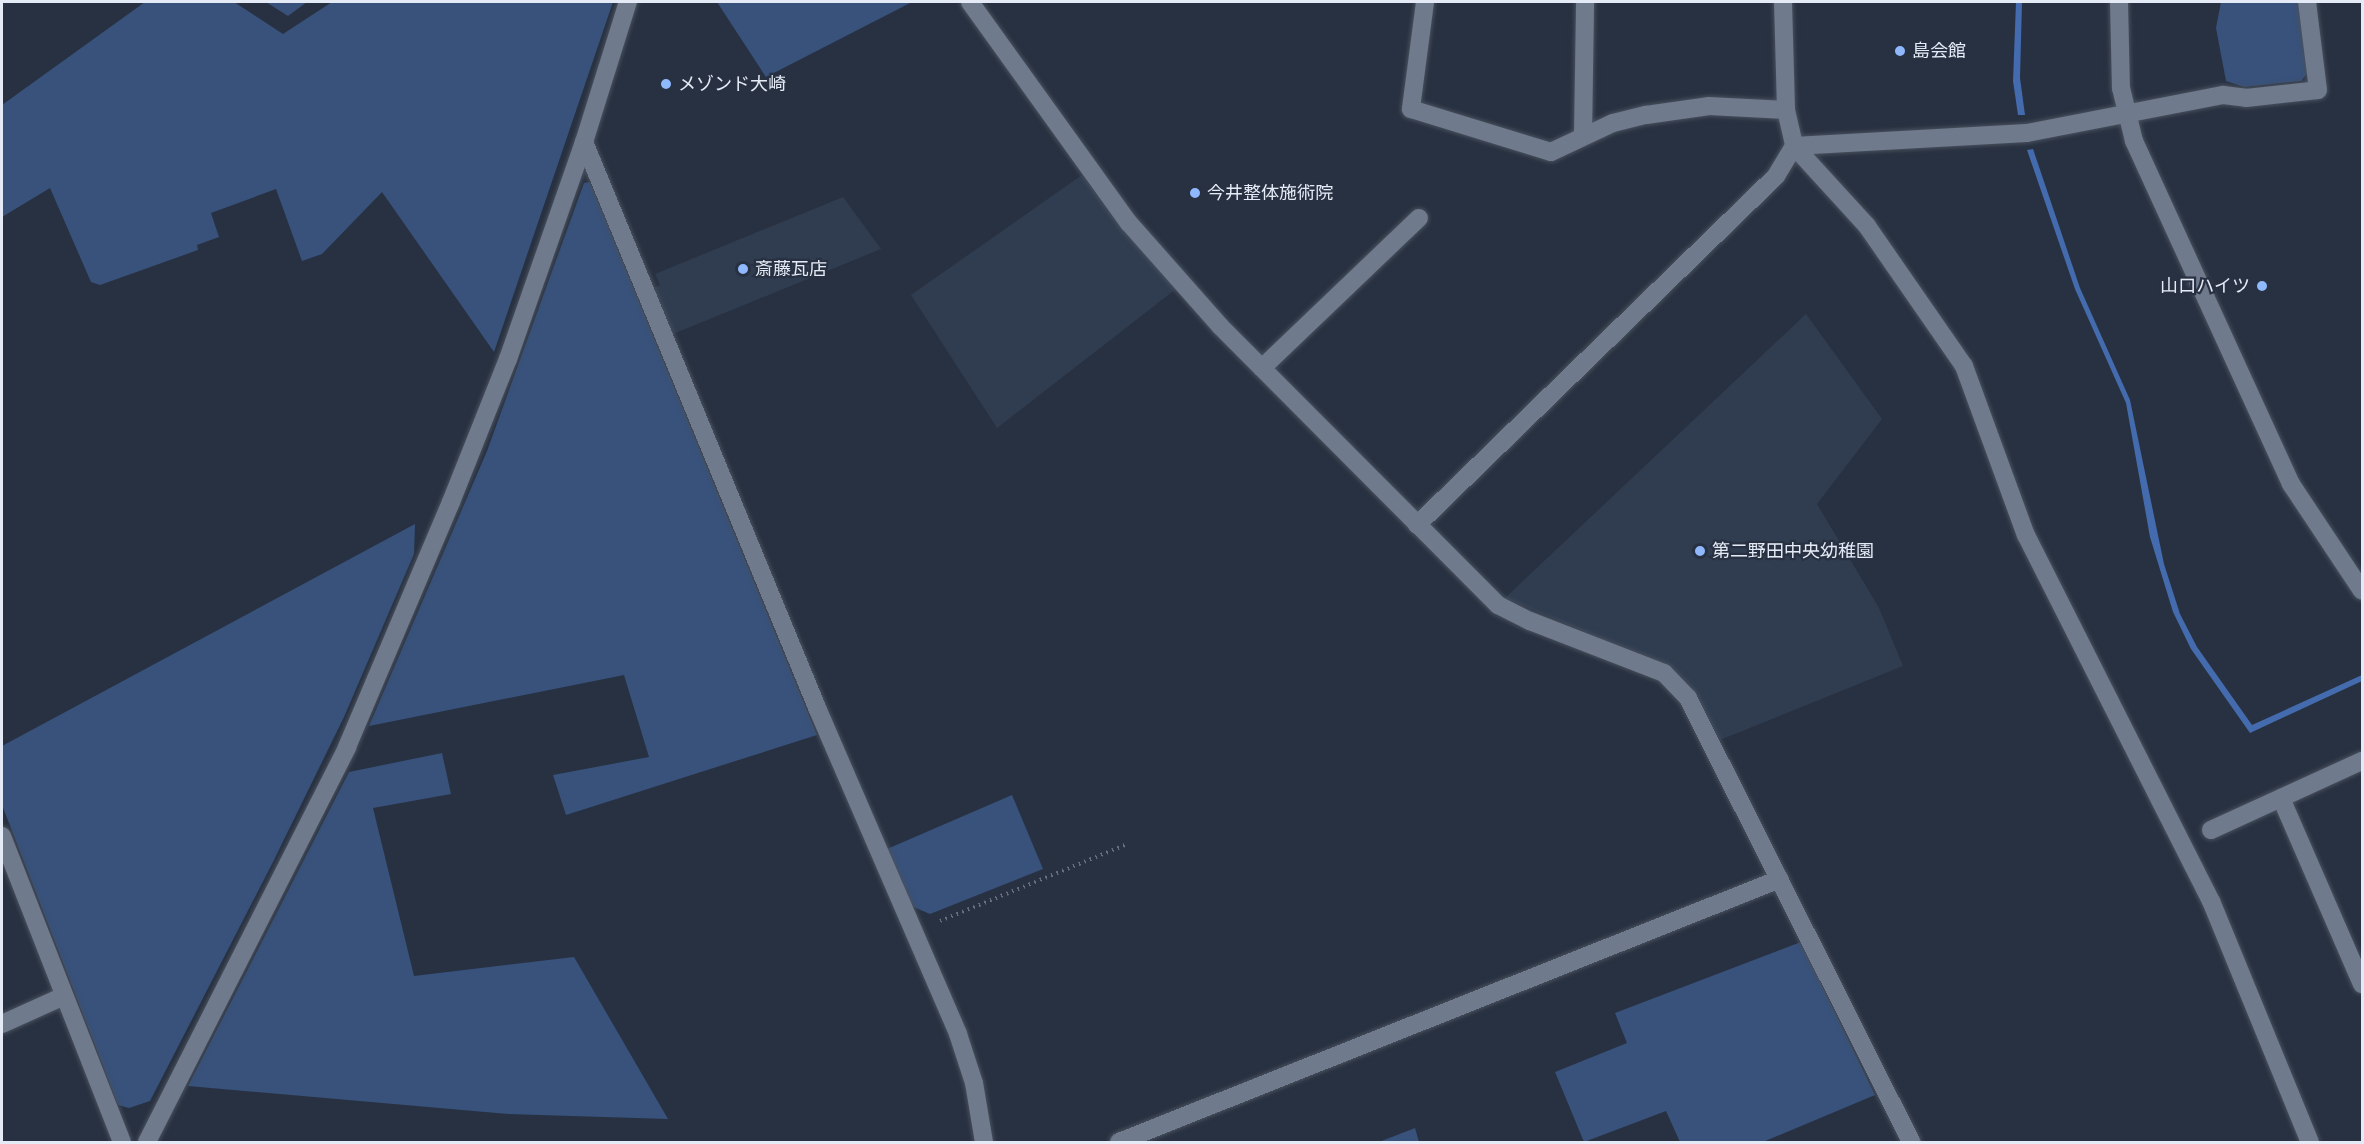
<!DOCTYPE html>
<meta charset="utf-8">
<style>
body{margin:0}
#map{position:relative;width:2364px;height:1144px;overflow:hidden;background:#283141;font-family:Karla,"Noto Sans JP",sans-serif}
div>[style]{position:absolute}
.built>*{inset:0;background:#303d51}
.green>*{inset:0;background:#38527c}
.water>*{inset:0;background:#436bad}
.path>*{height:4px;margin-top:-2px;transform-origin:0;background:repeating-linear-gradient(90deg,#676f7d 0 1.5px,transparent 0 6px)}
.roads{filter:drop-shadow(0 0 2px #48505d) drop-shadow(0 0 2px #48505d)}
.minor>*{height:18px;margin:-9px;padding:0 9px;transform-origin:9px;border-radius:9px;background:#6f7a8c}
.dots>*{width:16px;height:16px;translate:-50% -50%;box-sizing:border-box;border:3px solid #283141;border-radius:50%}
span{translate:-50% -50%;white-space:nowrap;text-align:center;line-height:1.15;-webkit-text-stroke:4.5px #283141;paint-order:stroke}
.poi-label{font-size:18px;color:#e5ebf6}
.left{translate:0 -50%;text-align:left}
.right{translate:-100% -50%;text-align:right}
.frame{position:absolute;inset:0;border:3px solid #e5ebf6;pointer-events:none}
</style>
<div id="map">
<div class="built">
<i style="clip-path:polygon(1082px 175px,1120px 226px,1176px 289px,997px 428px,911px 295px)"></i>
<i style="clip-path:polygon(843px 197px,881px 249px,673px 334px,654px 288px,660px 285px,655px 274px)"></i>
<i style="clip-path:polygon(1806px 314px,1882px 419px,1817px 504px,1879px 608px,1903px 666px,1720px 740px,1692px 688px,1672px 669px,1505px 598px)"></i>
</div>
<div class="green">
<i style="clip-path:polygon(145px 2px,234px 2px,283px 34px,332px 2px,613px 2px,494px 352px,382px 192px,322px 254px,302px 261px,276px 189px,211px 213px,219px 237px,197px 245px,198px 250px,100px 285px,91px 282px,50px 188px,2px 217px,2px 105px)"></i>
<i style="clip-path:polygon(266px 2px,307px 2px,288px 16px)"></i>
<i style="clip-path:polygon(717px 2px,912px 2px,766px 77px)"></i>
<i style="clip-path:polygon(2221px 2px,2299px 2px,2307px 74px,2301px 81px,2244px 87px,2226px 81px,2216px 28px)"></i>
<i style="clip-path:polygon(590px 182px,817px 735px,566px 815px,553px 775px,649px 757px,624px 675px,369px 726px,487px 451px,584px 183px)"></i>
<i style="clip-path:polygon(415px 524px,414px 554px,344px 717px,273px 862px,150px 1101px,129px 1108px,118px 1105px,2px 805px,2px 746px)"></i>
<i style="clip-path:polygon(442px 753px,451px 794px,373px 808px,414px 976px,574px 957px,668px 1119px,508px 1114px,188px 1086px,349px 772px)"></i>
<i style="clip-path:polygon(1012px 795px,1043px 869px,930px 914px,911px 906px,887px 849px)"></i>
<i style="clip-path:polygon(1801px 942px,1875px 1095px,1763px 1142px,1680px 1142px,1666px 1111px,1584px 1142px,1555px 1072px,1627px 1043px,1615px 1013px)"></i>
<i style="clip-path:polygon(1415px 1128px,1419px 1142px,1379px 1142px)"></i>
</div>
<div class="water">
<i style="clip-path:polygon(2016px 2px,2022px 2px,2020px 78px,2025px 115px,2018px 115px,2013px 81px)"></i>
<i style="clip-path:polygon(2033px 149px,2080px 288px,2130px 400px,2164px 564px,2180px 614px,2197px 647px,2252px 725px,2362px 675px,2362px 681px,2250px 733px,2191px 649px,2173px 612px,2150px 537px,2126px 403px,2075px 289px,2027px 150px)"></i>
</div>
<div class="path">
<i style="left:940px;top:921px;width:203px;rotate:-22.3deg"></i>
</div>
<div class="roads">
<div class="minor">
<i style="left:970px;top:2px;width:272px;rotate:54.3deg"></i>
<i style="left:1129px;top:223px;width:137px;rotate:48.5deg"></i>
<i style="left:1220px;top:326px;width:394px;rotate:45.1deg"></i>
<i style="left:1498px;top:605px;width:36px;rotate:27deg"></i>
<i style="left:1530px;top:621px;width:144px;rotate:21.2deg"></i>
<i style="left:1664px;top:673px;width:35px;rotate:46deg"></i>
<i style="left:1688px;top:698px;width:497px;rotate:63.3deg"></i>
<i style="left:1425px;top:2px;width:108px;rotate:97.5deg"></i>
<i style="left:1411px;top:109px;width:146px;rotate:17.1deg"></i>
<i style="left:1551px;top:152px;width:68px;rotate:-25.1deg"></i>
<i style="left:1613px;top:123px;width:34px;rotate:-14deg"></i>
<i style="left:1646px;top:115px;width:64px;rotate:-8.1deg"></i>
<i style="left:1709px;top:106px;width:77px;rotate:3deg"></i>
<i style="left:1783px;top:2px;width:108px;rotate:88.4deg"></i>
<i style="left:1786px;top:110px;width:37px;rotate:77deg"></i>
<i style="left:1794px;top:146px;width:108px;rotate:47.6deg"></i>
<i style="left:1867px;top:226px;width:170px;rotate:55.3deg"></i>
<i style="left:1964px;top:366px;width:180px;rotate:69.9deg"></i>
<i style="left:2026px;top:535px;width:410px;rotate:63.2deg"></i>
<i style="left:2211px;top:901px;width:261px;rotate:67.7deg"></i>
<i style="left:2119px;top:2px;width:86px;rotate:88.7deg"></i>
<i style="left:2121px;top:88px;width:55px;rotate:76.2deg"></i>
<i style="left:2134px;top:141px;width:377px;rotate:65.4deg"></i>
<i style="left:2291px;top:484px;width:128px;rotate:56.4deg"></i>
<i style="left:1583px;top:135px;width:133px;rotate:-89.1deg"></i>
<i style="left:584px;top:142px;width:614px;rotate:67.61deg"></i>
<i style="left:818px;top:710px;width:353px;rotate:66.6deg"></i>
<i style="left:958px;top:1034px;width:52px;rotate:71.9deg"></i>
<i style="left:974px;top:1083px;width:60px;rotate:80.4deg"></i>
<i style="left:1262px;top:368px;width:217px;rotate:-43.7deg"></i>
<i style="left:1417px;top:525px;width:501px;rotate:-44.19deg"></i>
<i style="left:1776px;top:176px;width:35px;rotate:-59deg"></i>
<i style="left:1794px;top:146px;width:233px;rotate:-3.2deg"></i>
<i style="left:2027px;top:133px;width:200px;rotate:-11deg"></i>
<i style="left:2223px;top:95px;width:23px;rotate:7deg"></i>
<i style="left:2246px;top:98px;width:72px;rotate:-6.3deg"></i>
<i style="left:2318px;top:90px;width:89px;rotate:-97.1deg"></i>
<i style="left:2281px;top:798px;width:203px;rotate:66.5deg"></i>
<i style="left:2211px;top:830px;width:166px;rotate:-24.6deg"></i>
<i style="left:2px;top:836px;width:329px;rotate:68.6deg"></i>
<i style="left:2px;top:1024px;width:68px;rotate:-24.3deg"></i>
<i style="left:147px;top:1142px;width:443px;rotate:-63.1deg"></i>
<i style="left:347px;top:747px;width:266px;rotate:-67deg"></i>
<i style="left:451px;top:502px;width:154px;rotate:-68.3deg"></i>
<i style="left:508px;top:359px;width:230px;rotate:-70.7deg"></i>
<i style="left:584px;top:142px;width:147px;rotate:-72.6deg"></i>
<i style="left:1119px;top:1142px;width:711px;rotate:-21.7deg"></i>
</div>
</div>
<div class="dots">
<i style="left:1900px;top:51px;background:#8fb8fd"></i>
<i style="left:666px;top:84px;background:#8fb8fd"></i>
<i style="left:1195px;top:193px;background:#8fb8fd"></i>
<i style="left:743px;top:269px;background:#8fb8fd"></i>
<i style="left:2262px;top:286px;background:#8fb8fd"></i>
<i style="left:1700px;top:551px;background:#8fb8fd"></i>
</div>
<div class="poi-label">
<span class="left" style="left:1912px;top:51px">島会館</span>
<span class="left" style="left:678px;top:84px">メゾンド大崎</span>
<span class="left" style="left:1207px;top:193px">今井整体施術院</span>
<span class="left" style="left:755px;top:269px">斎藤瓦店</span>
<span class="right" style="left:2250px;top:286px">山口ハイツ</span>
<span class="left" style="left:1712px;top:551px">第二野田中央幼稚園</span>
</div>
<div class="frame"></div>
</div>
